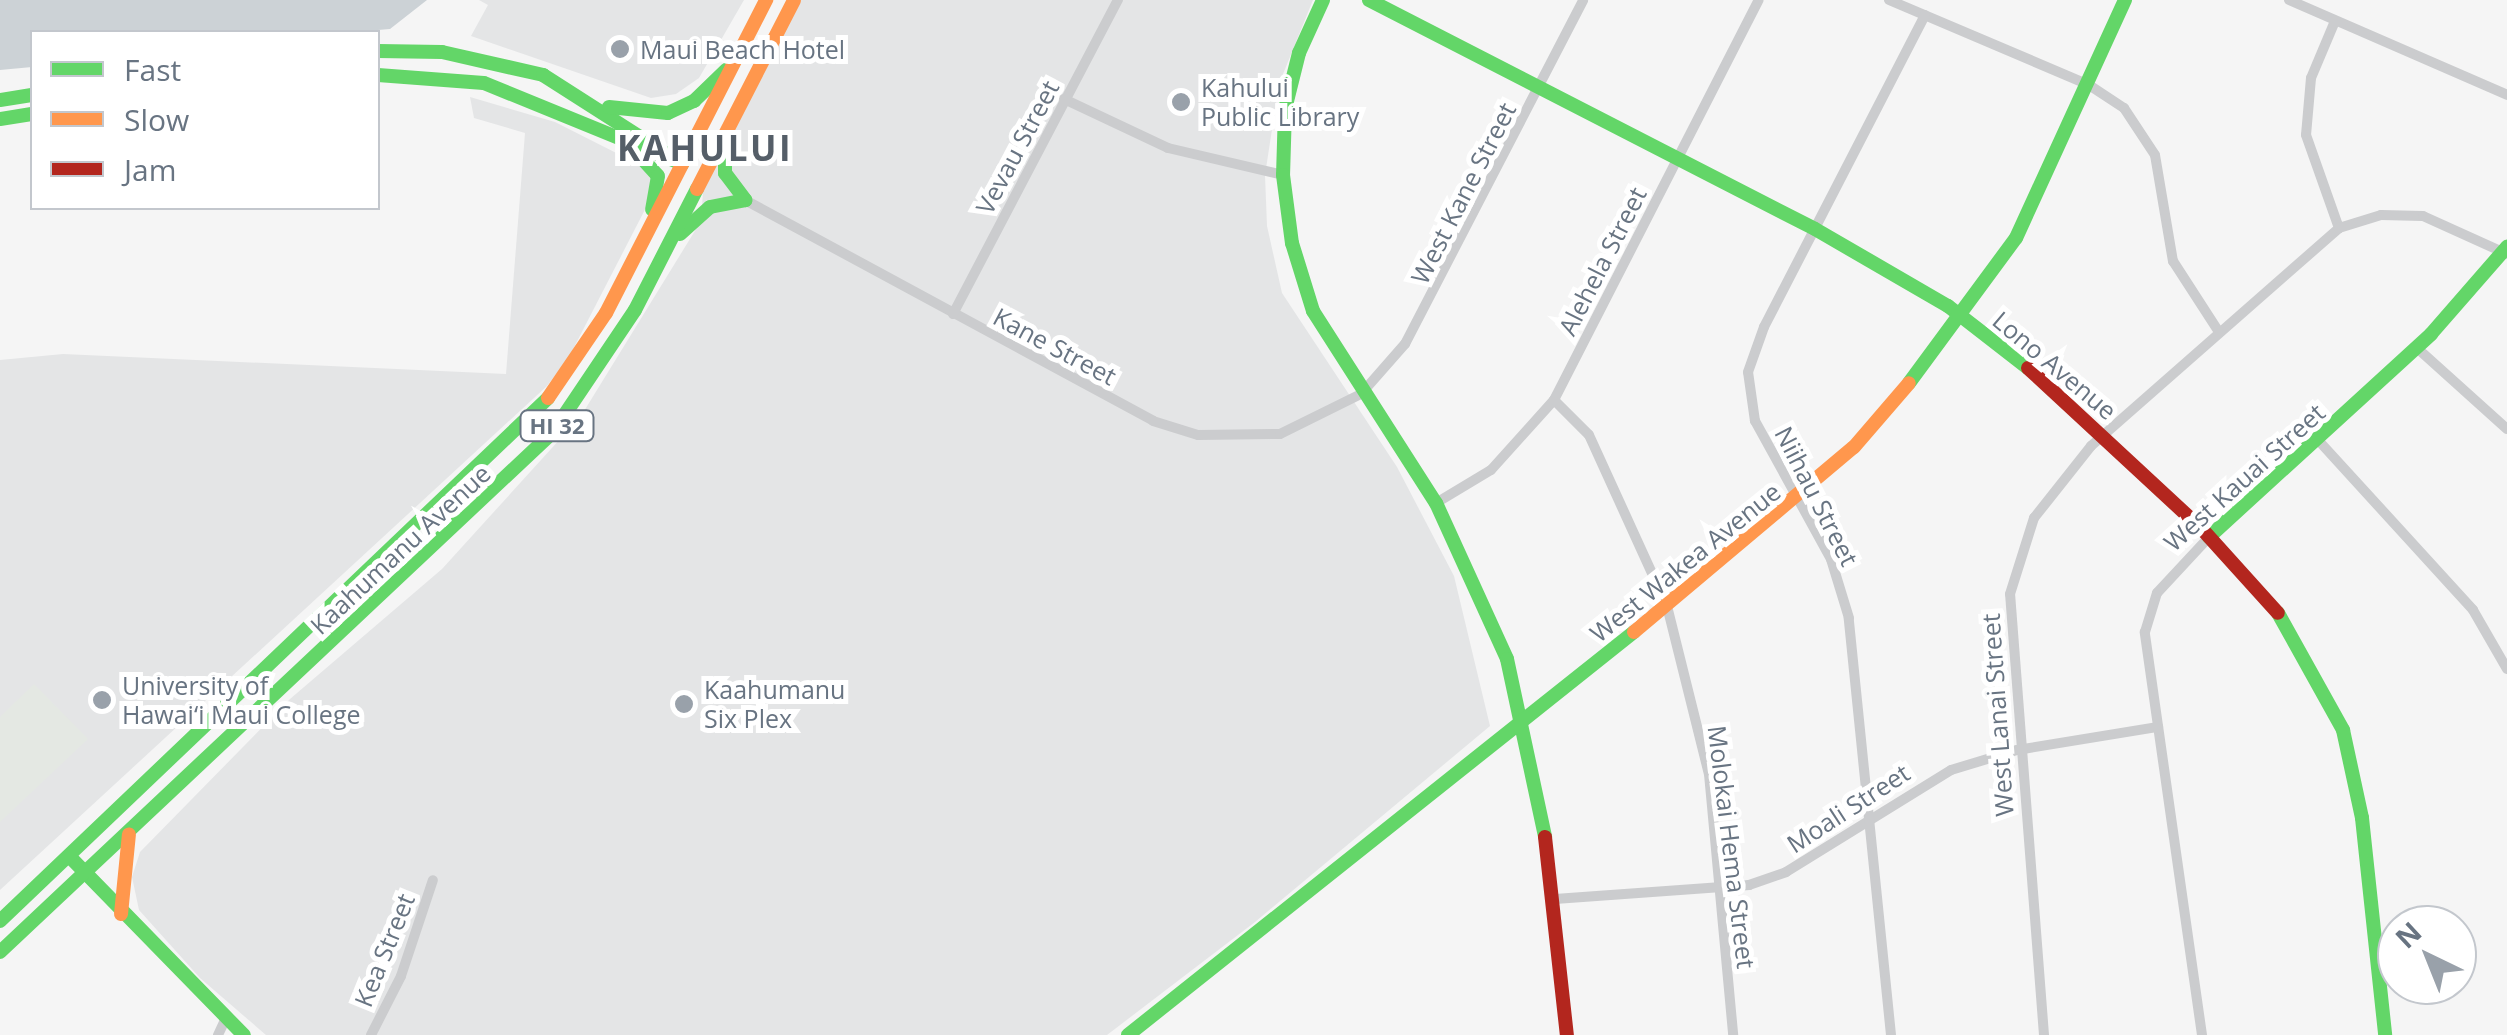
<!DOCTYPE html>
<meta charset="utf-8">
<style>
body{margin:0}
#map{position:relative;width:2507px;height:1035px;overflow:hidden;background:#f5f5f5;font-family:"Open Sans",sans-serif}
div>[style]{position:absolute}
.built>*{inset:0;background:#e4e5e6}
.green>*{inset:0;background:#e4e8e3}
.water>*{inset:0;background:#ccd2d6}
.street>*{height:10px;margin:-5px;padding:0 5px;transform-origin:5px;border-radius:5px;background:#cbccce}
.fast>*{height:14px;margin:-7px;padding:0 7px;transform-origin:7px;border-radius:7px;background:#63d668}
.slow>*{height:14px;margin:-7px;padding:0 7px;transform-origin:7px;border-radius:7px;background:#ff974d}
.jam>*{height:14px;margin:-7px;padding:0 7px;transform-origin:7px;border-radius:7px;background:#b3261e}
.dots>*{width:28px;height:28px;translate:-50% -50%;box-sizing:border-box;border:5px solid #fff;border-radius:50%}
span{translate:-50% -50%;white-space:nowrap;text-align:center;line-height:1.15;-webkit-text-stroke:10px #fff;paint-order:stroke}
.shield-label span{padding:2px 8px;background:#fff;border:2px solid;border-radius:8px;-webkit-text-stroke-width:0}
.shield-label{font-size:22px;color:#687482;font-weight:700}
.poi-label{font-size:25px;color:#687482}
.left{translate:0 -50%;text-align:left}
.street-label{font-size:25px;color:#687482}
.district-label{font-size:35px;color:#555e68;font-weight:700;letter-spacing:2.5px}
.legend{position:absolute;left:30px;top:30px;width:350px;height:180px;box-sizing:border-box;background:#fff;border:2px solid #c3c7cd;margin:0;padding:12px 18px;list-style:none;font-size:30px;color:#687482}
.legend li{display:flex;align-items:center;gap:20px;height:50px}
.legend b{width:50px;border:2px solid #c3c7cd}
.north{position:absolute;left:2377px;top:905px;width:100px;height:100px;box-sizing:border-box;background:#fff;border:2px solid #c3c7cd;border-radius:50%;rotate:317deg;font-size:28px;font-weight:700;line-height:40px;text-align:center;color:#687482}
.north::after{content:'';display:block;margin:auto;width:35px;height:45px;background:#99a1aa;clip-path:polygon(50% 0,100% 100%,50% 72%,0 100%)}
</style>
<div id="map">
<div class="built">
<i style="clip-path:polygon(479px 0,744px 0,699px 78px,676px 94px,651px 98px,471px 36px,488px 5px)"></i>
<i style="clip-path:polygon(794px 0,1313px 0,1279px 84px,1265px 175px,1267px 226px,1282px 293px,1397px 467px,1454px 576px,1490px 726px,1255px 922px,1107px 1035px,266px 1035px,200px 978px,139px 910px,132px 877px,140px 852px,290px 699px,442px 569px,581px 416px,701px 221px,704px 177px)"></i>
<i style="clip-path:polygon(470px 97px,555px 122px,640px 165px,653px 182px,653px 194px,569px 357px,547px 386px,0 890px,0 360px,63px 354px,506px 374px,525px 133px,474px 118px)"></i>
</div>
<div class="green">
<i style="clip-path:polygon(34px 684px,88px 739px,0 822px,0 717px)"></i>
</div>
<div class="water">
<i style="clip-path:polygon(0 0,427px 0,390px 29px,354px 32px,32px 32px,32px 67px,0 70px)"></i>
</div>
<div class="street">
<i style="left:1889px;top:0;width:217px;rotate:23deg"></i>
<i style="left:2089px;top:85px;width:42px;rotate:33.3deg"></i>
<i style="left:2124px;top:108px;width:56px;rotate:56.6deg"></i>
<i style="left:2155px;top:155px;width:108px;rotate:80.4deg"></i>
<i style="left:2173px;top:261px;width:85px;rotate:57.1deg"></i>
<i style="left:2289px;top:0;width:238px;rotate:23.5deg"></i>
<i style="left:2335px;top:21px;width:62px;rotate:112.8deg"></i>
<i style="left:2311px;top:78px;width:57px;rotate:95deg"></i>
<i style="left:2306px;top:135px;width:99px;rotate:70.5deg"></i>
<i style="left:1064px;top:99px;width:115px;rotate:25.2deg"></i>
<i style="left:1168px;top:148px;width:118px;rotate:13.2deg"></i>
<i style="left:745px;top:200px;width:464px;rotate:28.4deg"></i>
<i style="left:1153px;top:421px;width:47px;rotate:17.3deg"></i>
<i style="left:1198px;top:435px;width:82px;rotate:-0.7deg"></i>
<i style="left:1280px;top:434px;width:90px;rotate:-26.3deg"></i>
<i style="left:1361px;top:394px;width:67px;rotate:-48.7deg"></i>
<i style="left:1405px;top:344px;width:387px;rotate:-62.6deg"></i>
<i style="left:953px;top:314px;width:355px;rotate:-62.3deg"></i>
<i style="left:2417px;top:348px;width:121px;rotate:42deg"></i>
<i style="left:1554px;top:400px;width:49px;rotate:45deg"></i>
<i style="left:1589px;top:435px;width:188px;rotate:65.5deg"></i>
<i style="left:1667px;top:606px;width:173px;rotate:76deg"></i>
<i style="left:1709px;top:774px;width:262px;rotate:84.7deg"></i>
<i style="left:2318px;top:440px;width:230px;rotate:47.6deg"></i>
<i style="left:2473px;top:610px;width:68px;rotate:60deg"></i>
<i style="left:1436px;top:503px;width:64px;rotate:-31deg"></i>
<i style="left:1491px;top:470px;width:94px;rotate:-48deg"></i>
<i style="left:1554px;top:400px;width:449px;rotate:-62.9deg"></i>
<i style="left:1555px;top:899px;width:195px;rotate:-4.1deg"></i>
<i style="left:1749px;top:885px;width:39px;rotate:-19deg"></i>
<i style="left:1786px;top:872px;width:194px;rotate:-31.7deg"></i>
<i style="left:1951px;top:770px;width:69px;rotate:-16.9deg"></i>
<i style="left:2017px;top:750px;width:143px;rotate:-9.3deg"></i>
<i style="left:218px;top:1035px;width:19px;rotate:-65deg"></i>
<i style="left:371px;top:1035px;width:66px;rotate:-63deg"></i>
<i style="left:401px;top:976px;width:101px;rotate:-71.6deg"></i>
<i style="left:1891px;top:1035px;width:419px;rotate:-95.8deg"></i>
<i style="left:1849px;top:618px;width:62px;rotate:-107deg"></i>
<i style="left:1831px;top:559px;width:158px;rotate:-118.8deg"></i>
<i style="left:1755px;top:421px;width:49px;rotate:-98.1deg"></i>
<i style="left:1748px;top:372px;width:48px;rotate:-70.4deg"></i>
<i style="left:1764px;top:327px;width:351px;rotate:-62.7deg"></i>
<i style="left:2044px;top:1035px;width:442px;rotate:-94.4deg"></i>
<i style="left:2010px;top:594px;width:80px;rotate:-72.5deg"></i>
<i style="left:2034px;top:518px;width:92px;rotate:-51.6deg"></i>
<i style="left:2091px;top:446px;width:330px;rotate:-41.3deg"></i>
<i style="left:2339px;top:228px;width:44px;rotate:-17.2deg"></i>
<i style="left:2381px;top:215px;width:42px;rotate:1.4deg"></i>
<i style="left:2423px;top:216px;width:92px;rotate:24.3deg"></i>
<i style="left:2202px;top:1035px;width:407px;rotate:-98.1deg"></i>
<i style="left:2145px;top:632px;width:41px;rotate:-72.9deg"></i>
<i style="left:2157px;top:593px;width:76px;rotate:-47.1deg"></i>
</div>
<div class="fast">
<i style="left:1323px;top:0;width:58px;rotate:114.4deg"></i>
<i style="left:1299px;top:53px;width:58px;rotate:104deg"></i>
<i style="left:1285px;top:109px;width:66px;rotate:91.7deg"></i>
<i style="left:1283px;top:175px;width:69px;rotate:82.5deg"></i>
<i style="left:1292px;top:243px;width:71px;rotate:72.8deg"></i>
<i style="left:1313px;top:311px;width:228px;rotate:57.4deg"></i>
<i style="left:1436px;top:503px;width:171px;rotate:65.5deg"></i>
<i style="left:1507px;top:659px;width:182px;rotate:77.9deg"></i>
<i style="left:1369px;top:0;width:501px;rotate:27.18deg"></i>
<i style="left:1815px;top:229px;width:154px;rotate:30.1deg"></i>
<i style="left:1948px;top:306px;width:101px;rotate:37.8deg"></i>
<i style="left:378px;top:51px;width:64px;rotate:0.9deg"></i>
<i style="left:442px;top:52px;width:104px;rotate:12.8deg"></i>
<i style="left:543px;top:75px;width:165px;rotate:32.6deg"></i>
<i style="left:378px;top:75px;width:106px;rotate:4.3deg"></i>
<i style="left:484px;top:83px;width:214px;rotate:22.2deg"></i>
<i style="left:0;top:100px;width:32px;rotate:-9deg"></i>
<i style="left:609px;top:107px;width:59px;rotate:5.8deg"></i>
<i style="left:668px;top:113px;width:29px;rotate:-25deg"></i>
<i style="left:694px;top:101px;width:45px;rotate:-44.1deg"></i>
<i style="left:0;top:119px;width:32px;rotate:-9deg"></i>
<i style="left:725px;top:141px;width:32px;rotate:90deg"></i>
<i style="left:725px;top:173px;width:34px;rotate:53deg"></i>
<i style="left:639px;top:155px;width:28px;rotate:48deg"></i>
<i style="left:658px;top:176px;width:34px;rotate:100deg"></i>
<i style="left:680px;top:234px;width:40px;rotate:-42deg"></i>
<i style="left:710px;top:207px;width:36px;rotate:-11deg"></i>
<i style="left:1909px;top:383px;width:180px;rotate:-53.6deg"></i>
<i style="left:2016px;top:238px;width:262px;rotate:-65.4deg"></i>
<i style="left:2209px;top:537px;width:301px;rotate:-42.4deg"></i>
<i style="left:2431px;top:334px;width:116px;rotate:-48.9deg"></i>
<i style="left:2278px;top:613px;width:134px;rotate:60.9deg"></i>
<i style="left:2343px;top:730px;width:90px;rotate:77.8deg"></i>
<i style="left:2362px;top:818px;width:218px;rotate:83.9deg"></i>
<i style="left:70px;top:857px;width:249px;rotate:45.7deg"></i>
<i style="left:0;top:921px;width:758px;rotate:-43.66deg"></i>
<i style="left:0;top:952px;width:759px;rotate:-43.24deg"></i>
<i style="left:553px;top:432px;width:147px;rotate:-56.1deg"></i>
<i style="left:635px;top:310px;width:136px;rotate:-62.9deg"></i>
<i style="left:1128px;top:1035px;width:647px;rotate:-38.54deg"></i>
</div>
<div class="slow">
<i style="left:697px;top:189px;width:212px;rotate:-62.8deg"></i>
<i style="left:548px;top:398px;width:103px;rotate:-55.7deg"></i>
<i style="left:606px;top:313px;width:352px;rotate:-62.9deg"></i>
<i style="left:1634px;top:632px;width:287px;rotate:-40.1deg"></i>
<i style="left:1854px;top:447px;width:84px;rotate:-49.3deg"></i>
<i style="left:121px;top:914px;width:80px;rotate:-84.3deg"></i>
</div>
<div class="jam">
<i style="left:2028px;top:368px;width:237px;rotate:42.8deg"></i>
<i style="left:2202px;top:529px;width:113px;rotate:47.9deg"></i>
<i style="left:1545px;top:837px;width:199px;rotate:83.7deg"></i>
</div>
<div class="dots">
<i style="left:620px;top:49px;background:#99a1aa"></i>
<i style="left:1181px;top:102px;background:#99a1aa"></i>
<i style="left:102px;top:700px;background:#99a1aa"></i>
<i style="left:684px;top:704px;background:#99a1aa"></i>
</div>
<div class="shield-label">
<span style="left:557px;top:426px">HI 32</span>
</div>
<div class="poi-label">
<span class="left" style="left:640px;top:49px">Maui Beach Hotel</span>
<span class="left" style="left:1201px;top:102px">Kahului<br>Public Library</span>
<span class="left" style="left:122px;top:700px">University of<br>Hawai‘i Maui College</span>
<span class="left" style="left:704px;top:704px">Kaahumanu<br>Six Plex</span>
</div>
<div class="street-label">
<span style="left:1017px;top:147px;rotate:-62deg">Vevau Street</span>
<span style="left:1463px;top:193px;rotate:-63deg">West Kane Street</span>
<span style="left:1602px;top:261px;rotate:-63deg">Alehela Street</span>
<span style="left:1055px;top:346px;rotate:28deg">Kane Street</span>
<span style="left:2055px;top:365px;rotate:40deg">Lono Avenue</span>
<span style="left:2244px;top:477px;rotate:-42deg">West Kauai Street</span>
<span style="left:1817px;top:496px;rotate:63deg">Niihau Street</span>
<span style="left:400px;top:549px;rotate:-43deg">Kaahumanu Avenue</span>
<span style="left:1685px;top:562px;rotate:-39deg">West Wakea Avenue</span>
<span style="left:1997px;top:715px;rotate:-94deg">West Lanai Street</span>
<span style="left:1848px;top:808px;rotate:-33deg">Moali Street</span>
<span style="left:1732px;top:847px;rotate:83deg">Molokai Hema Street</span>
<span style="left:384px;top:950px;rotate:-68deg">Kea Street</span>
</div>
<div class="district-label">
<span style="left:705px;top:148px">KAHULUI</span>
</div>
<ul class="legend">
<li><b style="height:12px;background:#63d668"></b>Fast</li>
<li><b style="height:12px;background:#ff974d"></b>Slow</li>
<li><b style="height:12px;background:#b3261e"></b>Jam</li>
</ul>
<div class="north">N</div>
</div>
